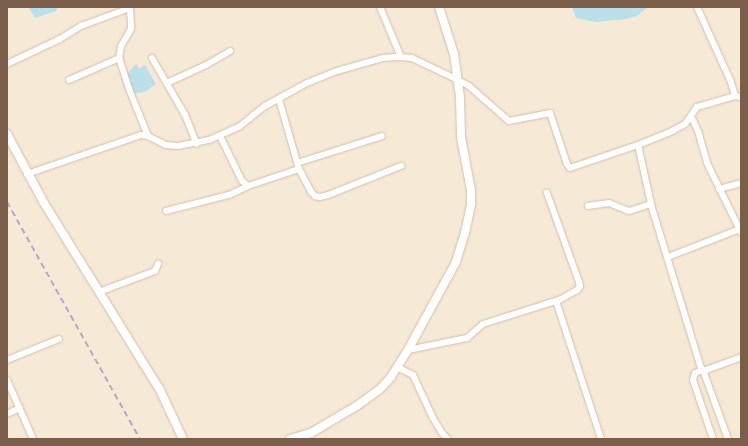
<!DOCTYPE html>
<style>
body{margin:0}
#map{position:relative;width:748px;height:446px;overflow:hidden;background:#fef7e8;font-family:"IBM Plex Sans",sans-serif}
div>[style]{position:absolute}
.residential>*{inset:0;background:#f6ead6;transform-origin:0 0}
.water>*{inset:0;background:#bbe0ea}
.roads{filter:drop-shadow(0 0 1px #d2bfac) drop-shadow(0 0 1px #d2bfac)}
.minor>*{height:6px;margin:-3px;padding:0 3px;transform-origin:3px;border-radius:3px;background:#fff}
.tertiary>*{height:8px;margin:-4px;padding:0 4px;transform-origin:4px;border-radius:4px;background:#fff}
.rail>*{height:2px;margin-top:-1px;transform-origin:0;background:repeating-linear-gradient(90deg,#bba4ca 0 6px,transparent 0 10px)}
span{translate:-50% -50%;white-space:nowrap;text-align:center;line-height:1.15;-webkit-text-stroke:3px #fffaf0;paint-order:stroke}
.frame{position:absolute;inset:0;border:8px solid #7b5e49;pointer-events:none}
</style>
<div id="map">
<div class="residential">
<i style="left:7px;top:7px;width:734px;height:432px"></i>
</div>
<div class="water">
<i style="clip-path:polygon(28px 7px,58px 7px,56px 11px,35px 18px)"></i>
<i style="clip-path:polygon(572px 7px,648px 7px,637px 16px,626px 19px,596px 22px,576px 18px)"></i>
<i style="clip-path:polygon(136px 64px,139px 69px,145px 65px,156px 84px,145px 92px,128px 94px,122px 80px)"></i>
</div>
<div class="roads">
<div class="minor">
<i style="left:130px;top:7px;width:22px;rotate:87deg"></i>
<i style="left:131px;top:29px;width:20px;rotate:120deg"></i>
<i style="left:121px;top:46px;width:12px;rotate:99deg"></i>
<i style="left:119px;top:58px;width:33px;rotate:72deg"></i>
<i style="left:129px;top:89px;width:51px;rotate:68deg"></i>
<i style="left:380px;top:7px;width:54px;rotate:67.2deg"></i>
<i style="left:697px;top:7px;width:82px;rotate:65.6deg"></i>
<i style="left:731px;top:82px;width:15px;rotate:74deg"></i>
<i style="left:152px;top:58px;width:66px;rotate:59.9deg"></i>
<i style="left:185px;top:115px;width:31px;rotate:68deg"></i>
<i style="left:7px;top:64px;width:59px;rotate:-25.3deg"></i>
<i style="left:60px;top:39px;width:25px;rotate:-32deg"></i>
<i style="left:81px;top:26px;width:52px;rotate:-20.2deg"></i>
<i style="left:69px;top:80px;width:55px;rotate:-23.7deg"></i>
<i style="left:167px;top:83px;width:43px;rotate:-24.8deg"></i>
<i style="left:206px;top:65px;width:28px;rotate:-30deg"></i>
<i style="left:279px;top:99px;width:73px;rotate:74.1deg"></i>
<i style="left:299px;top:169px;width:26px;rotate:62deg"></i>
<i style="left:311px;top:192px;width:6px;rotate:45deg"></i>
<i style="left:315px;top:196px;width:5px;rotate:11deg"></i>
<i style="left:320px;top:197px;width:8px;rotate:-14deg"></i>
<i style="left:328px;top:195px;width:79px;rotate:-21.7deg"></i>
<i style="left:691px;top:116px;width:17px;rotate:65deg"></i>
<i style="left:698px;top:131px;width:33px;rotate:74deg"></i>
<i style="left:707px;top:163px;width:77px;rotate:63.8deg"></i>
<i style="left:220px;top:136px;width:50px;rotate:63.9deg"></i>
<i style="left:242px;top:181px;width:8px;rotate:40deg"></i>
<i style="left:248px;top:186px;width:54px;rotate:-18.4deg"></i>
<i style="left:638px;top:145px;width:65px;rotate:77.5deg"></i>
<i style="left:652px;top:208px;width:167px;rotate:73deg"></i>
<i style="left:701px;top:368px;width:3px;rotate:45deg"></i>
<i style="left:703px;top:370px;width:3px"></i>
<i style="left:706px;top:370px;width:37px;rotate:-20deg"></i>
<i style="left:297px;top:163px;width:89px;rotate:-17.6deg"></i>
<i style="left:27px;top:174px;width:120px;rotate:-18.9deg"></i>
<i style="left:141px;top:135px;width:7px;rotate:8deg"></i>
<i style="left:148px;top:136px;width:20px;rotate:27deg"></i>
<i style="left:166px;top:145px;width:12px;rotate:5deg"></i>
<i style="left:178px;top:146px;width:32px;rotate:-11deg"></i>
<i style="left:209px;top:140px;width:34px;rotate:-24deg"></i>
<i style="left:240px;top:126px;width:32px;rotate:-39deg"></i>
<i style="left:265px;top:106px;width:48px;rotate:-28.7deg"></i>
<i style="left:307px;top:83px;width:32px;rotate:-22deg"></i>
<i style="left:337px;top:71px;width:48px;rotate:-15.8deg"></i>
<i style="left:383px;top:58px;width:13px;rotate:-4deg"></i>
<i style="left:396px;top:57px;width:16px;rotate:4deg"></i>
<i style="left:412px;top:58px;width:49px;rotate:25.5deg"></i>
<i style="left:456px;top:79px;width:15px;rotate:28deg"></i>
<i style="left:469px;top:86px;width:53px;rotate:41.2deg"></i>
<i style="left:509px;top:121px;width:42px;rotate:-11deg"></i>
<i style="left:550px;top:113px;width:54px;rotate:71.6deg"></i>
<i style="left:567px;top:164px;width:5px;rotate:53deg"></i>
<i style="left:570px;top:168px;width:72px;rotate:-18.7deg"></i>
<i style="left:638px;top:145px;width:37px;rotate:-22deg"></i>
<i style="left:672px;top:131px;width:15px;rotate:-28deg"></i>
<i style="left:685px;top:124px;width:21px;rotate:-55deg"></i>
<i style="left:697px;top:107px;width:40px;rotate:-16deg"></i>
<i style="left:735px;top:96px;width:6px;rotate:9deg"></i>
<i style="left:719px;top:189px;width:23px;rotate:-15deg"></i>
<i style="left:588px;top:206px;width:21px;rotate:-8deg"></i>
<i style="left:609px;top:203px;width:22px;rotate:22deg"></i>
<i style="left:629px;top:211px;width:23px;rotate:-18deg"></i>
<i style="left:166px;top:211px;width:65px;rotate:-14.3deg"></i>
<i style="left:229px;top:195px;width:21px;rotate:-25deg"></i>
<i style="left:668px;top:257px;width:77px;rotate:-21.3deg"></i>
<i style="left:99px;top:292px;width:60px;rotate:-20.6deg"></i>
<i style="left:155px;top:271px;width:8px;rotate:-67deg"></i>
<i style="left:556px;top:301px;width:145px;rotate:71.9deg"></i>
<i style="left:408px;top:350px;width:60px;rotate:-11.5deg"></i>
<i style="left:467px;top:338px;width:21px;rotate:-41deg"></i>
<i style="left:483px;top:324px;width:80px;rotate:-17.5deg"></i>
<i style="left:559px;top:300px;width:21px;rotate:-29deg"></i>
<i style="left:577px;top:290px;width:5px;rotate:-53deg"></i>
<i style="left:580px;top:286px;width:4px;rotate:-104deg"></i>
<i style="left:579px;top:282px;width:95px;rotate:-109.8deg"></i>
<i style="left:7px;top:360px;width:56px;rotate:-22deg"></i>
<i style="left:397px;top:367px;width:18px;rotate:27deg"></i>
<i style="left:413px;top:375px;width:47px;rotate:65.1deg"></i>
<i style="left:433px;top:418px;width:17px;rotate:59deg"></i>
<i style="left:442px;top:433px;width:8px;rotate:45deg"></i>
<i style="left:7px;top:380px;width:64px;rotate:66.2deg"></i>
<i style="left:7px;top:414px;width:14px;rotate:-25deg"></i>
<i style="left:713px;top:439px;width:62px;rotate:-108.7deg"></i>
<i style="left:693px;top:380px;width:7px;rotate:-74deg"></i>
<i style="left:695px;top:373px;width:9px;rotate:-21deg"></i>
<i style="left:703px;top:370px;width:73px;rotate:70.1deg"></i>
</div>
<div class="tertiary">
<i style="left:7px;top:134px;width:78px;rotate:61.8deg"></i>
<i style="left:44px;top:203px;width:220px;rotate:58.2deg"></i>
<i style="left:160px;top:390px;width:54px;rotate:64.9deg"></i>
<i style="left:290px;top:439px;width:22px;rotate:-16deg"></i>
<i style="left:311px;top:433px;width:55px;rotate:-30.8deg"></i>
<i style="left:358px;top:405px;width:27px;rotate:-36deg"></i>
<i style="left:380px;top:389px;width:16px;rotate:-47deg"></i>
<i style="left:391px;top:377px;width:32px;rotate:-58deg"></i>
<i style="left:408px;top:350px;width:100px;rotate:-61.4deg"></i>
<i style="left:456px;top:262px;width:30px;rotate:-73deg"></i>
<i style="left:465px;top:233px;width:30px;rotate:-78deg"></i>
<i style="left:471px;top:204px;width:14px;rotate:-90deg"></i>
<i style="left:471px;top:190px;width:54px;rotate:-100.7deg"></i>
<i style="left:461px;top:137px;width:40px;rotate:-91.4deg"></i>
<i style="left:460px;top:97px;width:43px;rotate:-97.9deg"></i>
<i style="left:454px;top:54px;width:49px;rotate:-107.7deg"></i>
</div>
</div>
<div class="rail">
<i style="left:7px;top:202px;width:272px;rotate:60.7deg"></i>
</div>
<div class="frame"></div>
</div>
